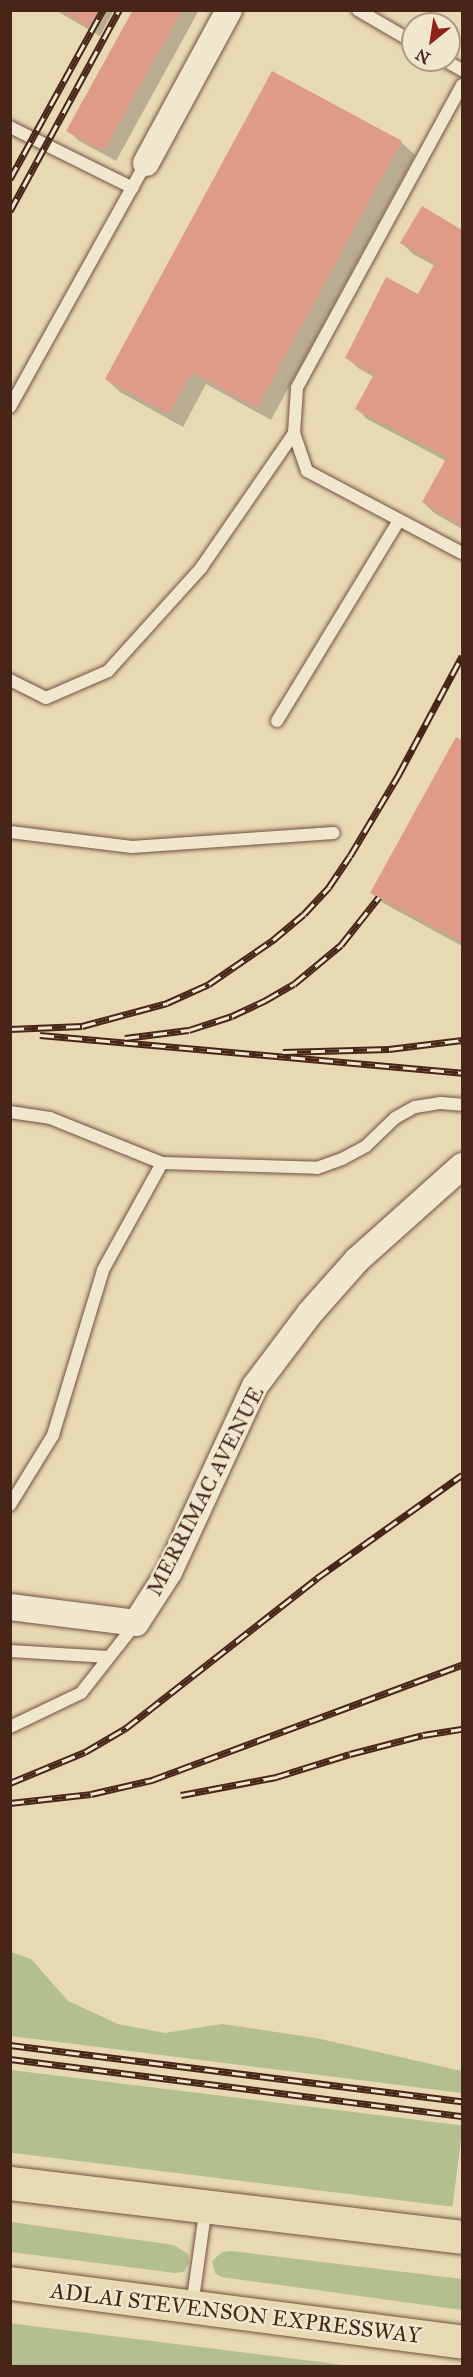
<!DOCTYPE html>
<style>
body{margin:0}
#map{position:relative;width:473px;height:2377px;overflow:hidden;background:#e9d8b4;font-family:"IM FELL Great Primer",serif}
div>[style]{position:absolute}
.green>*{inset:0;background:#b3bf8f;transform-origin:0 0}
.shadow>*{inset:0;background:#0003}
.building>*{inset:0;background:#df9b8a}
.roads{filter:drop-shadow(0 0 2px #70523f) drop-shadow(0 0 2px #70523f)}
.lane>*{height:12px;margin:-6px;padding:0 6px;transform-origin:6px;border-radius:6px;background:#f1e6ce}
.street>*{height:26px;margin:-13px;padding:0 13px;transform-origin:13px;border-radius:13px;background:#f1e6ce}
.highway>*{height:33px;margin:-16.5px;padding:0 16.5px;transform-origin:16.5px;border-radius:16.5px;background:#e9d8b4}
.rail>*{height:7px;margin-top:-3.5px;transform-origin:0;background:repeating-linear-gradient(90deg,#f1e6ce 0 14px,#472618 0 28px);box-sizing:border-box;border-block:2px solid #472618}
span{translate:-50% -50%;white-space:nowrap;text-align:center;line-height:1.15;-webkit-text-stroke:5px #f1e6ce;paint-order:stroke}
.street-label{font-size:22px;color:#472618}
.frame{position:absolute;inset:0;border:12px solid #472618;pointer-events:none}
.north{position:absolute;left:401px;top:12px;width:60px;height:60px;box-sizing:border-box;background:#f1e6ce;border:2px solid #ad9985;border-radius:50%;rotate:210deg;font-size:16px;font-weight:700;line-height:24px;text-align:center;color:#472618}
.north::after{content:'';display:block;margin:auto;width:21px;height:27px;background:#8f2418;clip-path:polygon(50% 0,100% 100%,50% 72%,0 100%)}
</style>
<div id="map">
<div class="green">
<i style="clip-path:polygon(11px 1952px,31px 1959px,68px 2001px,118px 2024px,165px 2033px,222px 2024px,316px 2038px,462px 2071px,462px 2093px,11px 2036px)"></i>
<i style="left:11px;top:2070px;width:455px;height:82px;rotate:7deg"></i>
<i style="clip-path:polygon(11px 2222px,174px 2245px,188px 2254px,189px 2262px,184px 2272px,175px 2273px,11px 2252px)"></i>
<i style="clip-path:polygon(232px 2251px,462px 2279px,462px 2310px,221px 2277px,215px 2273px,212px 2261px,222px 2252px)"></i>
<i style="clip-path:polygon(11px 2323px,16px 2324px,352px 2366px,11px 2366px)"></i>
</div>
<div class="shadow">
<i style="clip-path:polygon(55px 10px,114px 10px,100px 36px)"></i>
<i style="clip-path:polygon(135px 10px,199px 10px,116px 161px,79px 141px,68px 130px)"></i>
<i style="clip-path:polygon(273px 73px,401px 142px,415px 155px,271px 420px,206px 384px,183px 427px,120px 392px,106px 379px)"></i>
<i style="clip-path:polygon(423px 208px,462px 231px,462px 529px,434px 513px,423px 502px,446px 461px,367px 419px,357px 409px,374px 377px,358px 368px,347px 358px,419px 296px,435px 266px,413px 254px,402px 243px)"></i>
<i style="clip-path:polygon(456px 739px,462px 742px,462px 946px,383px 903px,372px 892px)"></i>
</div>
<div class="building">
<i style="clip-path:polygon(61px 10px,98px 10px,89px 27px)"></i>
<i style="clip-path:polygon(133px 10px,182px 10px,104px 151px,66px 131px)"></i>
<i style="clip-path:polygon(272px 71px,402px 141px,257px 408px,192px 372px,169px 414px,105px 379px)"></i>
<i style="clip-path:polygon(422px 206px,462px 230px,462px 526px,422px 502px,447px 457px,355px 409px,374px 374px,345px 358px,386px 277px,418px 294px,435px 263px,400px 243px)"></i>
<i style="clip-path:polygon(456px 737px,462px 740px,462px 942px,370px 893px)"></i>
</div>
<div class="roads">
<div class="lane">
<i style="left:358px;top:10px;width:64px;rotate:30.2deg"></i>
<i style="left:444px;top:60px;width:21px;rotate:29deg"></i>
<i style="left:462px;top:85px;width:345px;rotate:118.6deg"></i>
<i style="left:297px;top:388px;width:45px;rotate:93.8deg"></i>
<i style="left:294px;top:433px;width:40px;rotate:71.1deg"></i>
<i style="left:307px;top:471px;width:175px;rotate:27.9deg"></i>
<i style="left:10px;top:127px;width:137px;rotate:26.4deg"></i>
<i style="left:10px;top:407px;width:279px;rotate:-60.9deg"></i>
<i style="left:10px;top:680px;width:40px;rotate:26.6deg"></i>
<i style="left:46px;top:698px;width:68px;rotate:-23.5deg"></i>
<i style="left:108px;top:671px;width:139px;rotate:-47.9deg"></i>
<i style="left:201px;top:568px;width:164px;rotate:-55.4deg"></i>
<i style="left:277px;top:721px;width:235px;rotate:-58.7deg"></i>
<i style="left:10px;top:832px;width:123px;rotate:7deg"></i>
<i style="left:132px;top:847px;width:202px;rotate:-4deg"></i>
<i style="left:10px;top:1112px;width:40px;rotate:8.5deg"></i>
<i style="left:50px;top:1118px;width:121px;rotate:21.9deg"></i>
<i style="left:162px;top:1163px;width:155px;rotate:1.8deg"></i>
<i style="left:317px;top:1168px;width:27px;rotate:-20deg"></i>
<i style="left:342px;top:1159px;width:27px;rotate:-28deg"></i>
<i style="left:366px;top:1146px;width:40px;rotate:-44deg"></i>
<i style="left:395px;top:1118px;width:23px;rotate:-29deg"></i>
<i style="left:415px;top:1107px;width:26px;rotate:-9deg"></i>
<i style="left:441px;top:1103px;width:21px;rotate:5deg"></i>
<i style="left:10px;top:1505px;width:82px;rotate:-58.4deg"></i>
<i style="left:53px;top:1435px;width:172px;rotate:-73.1deg"></i>
<i style="left:103px;top:1270px;width:122px;rotate:-61.1deg"></i>
<i style="left:10px;top:1651px;width:99px;rotate:3.5deg"></i>
<i style="left:10px;top:1727px;width:79px;rotate:-25.6deg"></i>
<i style="left:81px;top:1693px;width:89px;rotate:-51.8deg"></i>
<i style="left:192px;top:2306px;width:100px;rotate:-82deg"></i>
</div>
<div class="street">
<i style="left:146px;top:163px;width:174px;rotate:-61.5deg"></i>
<i style="left:10px;top:1607px;width:127px;rotate:7.2deg"></i>
<i style="left:136px;top:1623px;width:61px;rotate:-57.1deg"></i>
<i style="left:169px;top:1572px;width:205px;rotate:-65.2deg"></i>
<i style="left:255px;top:1386px;width:91px;rotate:-53deg"></i>
<i style="left:310px;top:1313px;width:71px;rotate:-48.4deg"></i>
<i style="left:357px;top:1260px;width:141px;rotate:-41.8deg"></i>
</div>
<div class="highway">
<i style="left:10px;top:2183px;width:455px;rotate:6.8deg"></i>
<i style="left:10px;top:2283px;width:456px;rotate:7.4deg"></i>
</div>
</div>
<div class="rail">
<i style="left:10px;top:179px;width:193px;rotate:-61.2deg"></i>
<i style="left:10px;top:211px;width:229px;rotate:-61.5deg"></i>
<i style="left:10px;top:1029px;width:72px;rotate:-2.4deg"></i>
<i style="left:82px;top:1026px;width:88px;rotate:-15.1deg"></i>
<i style="left:167px;top:1003px;width:46px;rotate:-24.3deg"></i>
<i style="left:209px;top:984px;width:78px;rotate:-34.5deg"></i>
<i style="left:273px;top:940px;width:40px;rotate:-40deg"></i>
<i style="left:304px;top:914px;width:37px;rotate:-47deg"></i>
<i style="left:329px;top:887px;width:37px;rotate:-56deg"></i>
<i style="left:350px;top:856px;width:96px;rotate:-59.1deg"></i>
<i style="left:399px;top:774px;width:134px;rotate:-61.9deg"></i>
<i style="left:40px;top:1035px;width:424px;rotate:5.1deg"></i>
<i style="left:125px;top:1038px;width:64px;rotate:-7.1deg"></i>
<i style="left:189px;top:1030px;width:45px;rotate:-18deg"></i>
<i style="left:232px;top:1016px;width:38px;rotate:-25deg"></i>
<i style="left:266px;top:1000px;width:32px;rotate:-30deg"></i>
<i style="left:294px;top:984px;width:61px;rotate:-39.7deg"></i>
<i style="left:341px;top:945px;width:61px;rotate:-51.6deg"></i>
<i style="left:283px;top:1052px;width:106px;rotate:-1.6deg"></i>
<i style="left:389px;top:1049px;width:74px;rotate:-7deg"></i>
<i style="left:10px;top:1783px;width:81px;rotate:-22.5deg"></i>
<i style="left:85px;top:1752px;width:48px;rotate:-30.3deg"></i>
<i style="left:126px;top:1728px;width:243px;rotate:-38.1deg"></i>
<i style="left:317px;top:1578px;width:178px;rotate:-35.4deg"></i>
<i style="left:181px;top:1795px;width:97px;rotate:-10.7deg"></i>
<i style="left:276px;top:1777px;width:77px;rotate:-17.3deg"></i>
<i style="left:350px;top:1754px;width:75px;rotate:-14.6deg"></i>
<i style="left:423px;top:1735px;width:39px;rotate:-9deg"></i>
<i style="left:10px;top:1803px;width:81px;rotate:-6.3deg"></i>
<i style="left:91px;top:1794px;width:63px;rotate:-12.9deg"></i>
<i style="left:152px;top:1780px;width:331px;rotate:-20.4deg"></i>
<i style="left:10px;top:2045px;width:455px;rotate:7.1deg"></i>
<i style="left:10px;top:2059px;width:456px;rotate:7.2deg"></i>
</div>
<div class="street-label">
<span style="left:205px;top:1491px;rotate:-63deg">MERRIMAC AVENUE</span>
<span style="left:236px;top:2313px;rotate:7deg">ADLAI STEVENSON EXPRESSWAY</span>
</div>
<div class="frame"></div>
<div class="north">N</div>
</div>
